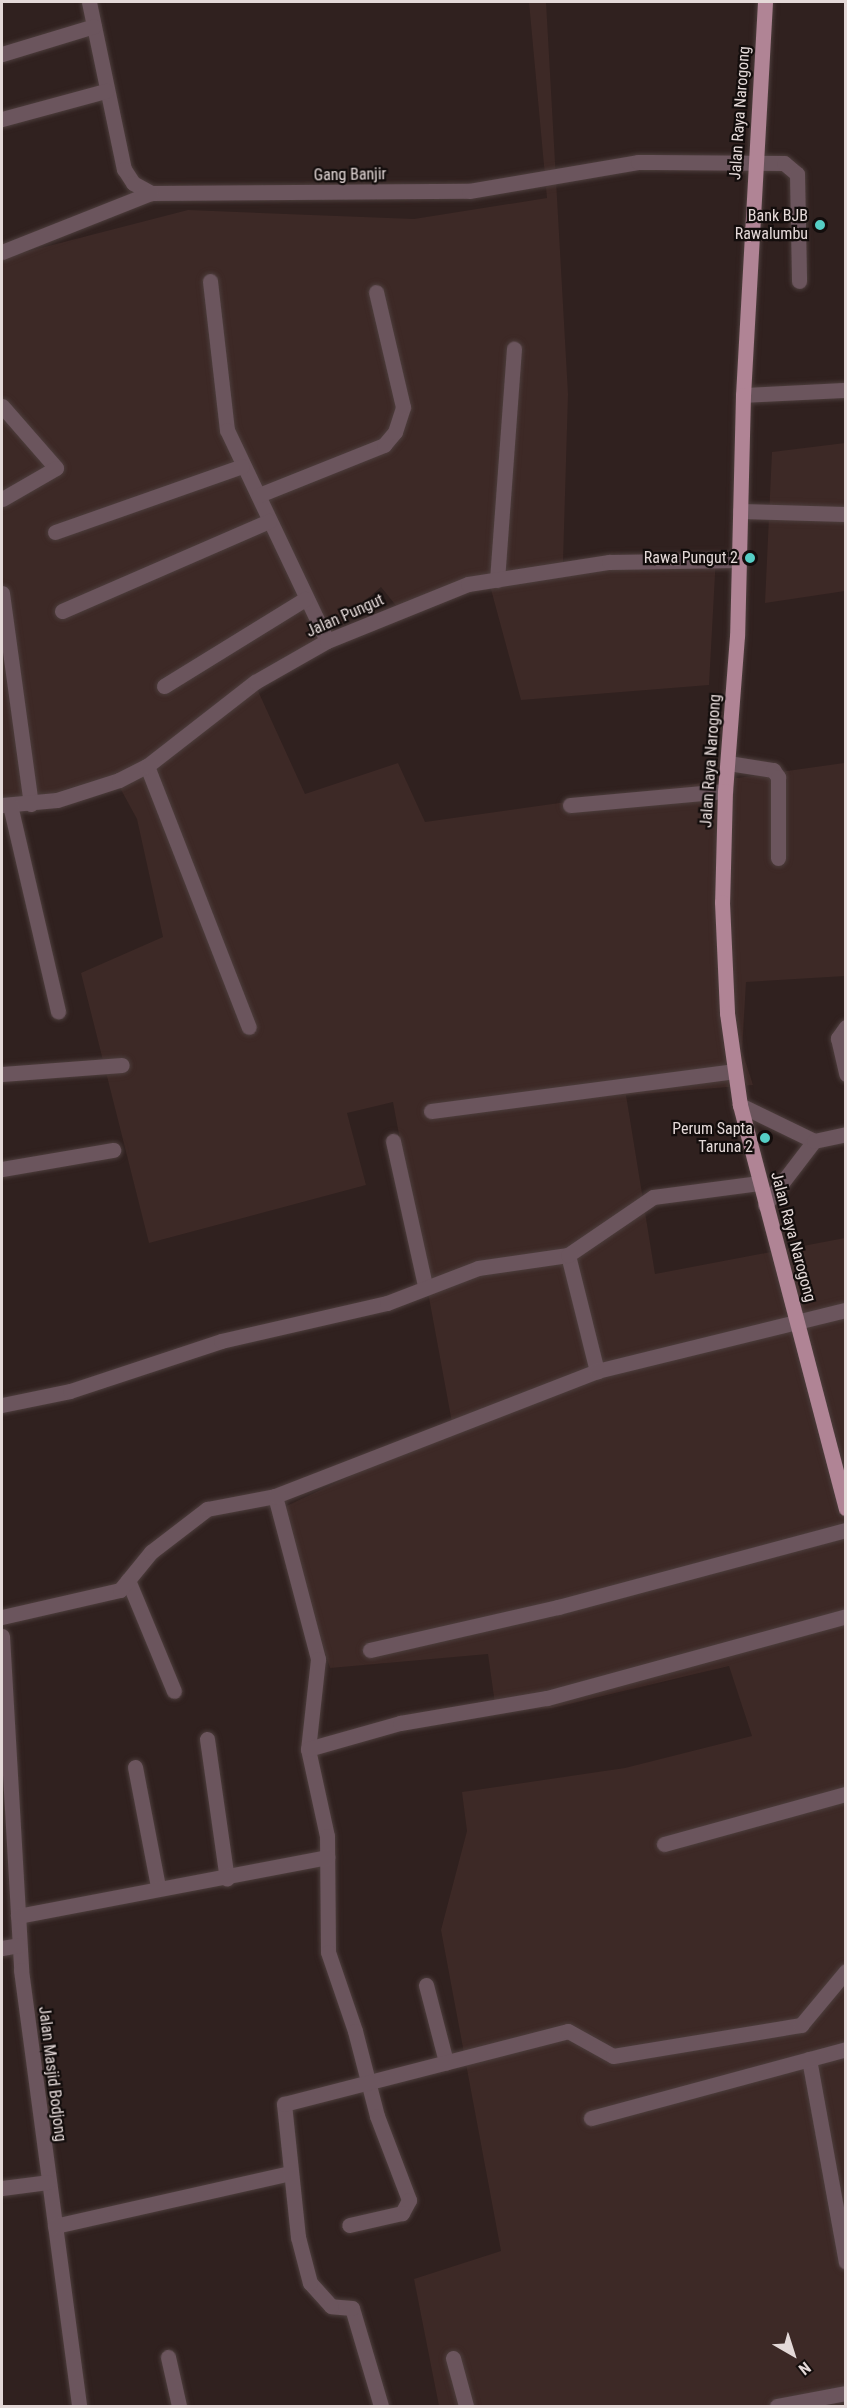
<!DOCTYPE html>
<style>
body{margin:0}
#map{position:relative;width:847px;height:2408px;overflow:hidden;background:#30211f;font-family:"Roboto Condensed",sans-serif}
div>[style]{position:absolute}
.built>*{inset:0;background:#3d2926}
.roads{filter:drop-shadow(0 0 2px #4d3e3d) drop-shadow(0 0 2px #4d3e3d)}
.minor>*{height:15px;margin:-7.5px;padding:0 7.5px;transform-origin:7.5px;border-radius:7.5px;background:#6b555d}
.major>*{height:15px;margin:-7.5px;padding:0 7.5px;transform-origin:7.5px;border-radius:7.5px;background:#b08495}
.dots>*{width:16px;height:16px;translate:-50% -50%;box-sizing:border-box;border:3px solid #130d0c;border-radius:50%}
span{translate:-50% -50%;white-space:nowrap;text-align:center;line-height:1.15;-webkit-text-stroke:4.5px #130d0c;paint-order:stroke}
.street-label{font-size:16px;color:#e4d9d8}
.poi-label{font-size:16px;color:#e4d9d8}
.right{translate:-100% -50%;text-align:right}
.frame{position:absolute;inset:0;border:3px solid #e4d9d8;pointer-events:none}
.north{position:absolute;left:763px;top:2324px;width:60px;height:60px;-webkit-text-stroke:4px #130d0c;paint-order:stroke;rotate:141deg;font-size:16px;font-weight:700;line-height:24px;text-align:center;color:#e4d9d8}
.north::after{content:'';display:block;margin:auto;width:21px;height:27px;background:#e4d9d8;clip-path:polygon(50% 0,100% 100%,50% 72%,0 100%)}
</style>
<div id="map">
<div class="built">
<i style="clip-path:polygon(529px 2px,546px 2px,568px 394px,563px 562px,716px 556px,709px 685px,521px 700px,489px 582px,402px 613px,381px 587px,311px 648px,253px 680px,305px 794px,398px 763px,425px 822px,844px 763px,845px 610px,845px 976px,746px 982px,742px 1051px,753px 1085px,626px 1095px,655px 1274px,845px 1238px,845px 2406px,439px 2406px,414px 2279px,501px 2251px,441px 1930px,467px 1831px,462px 1792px,625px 1768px,752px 1736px,729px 1666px,552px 1708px,496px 1711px,488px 1654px,330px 1668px,280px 1509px,453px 1428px,393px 1102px,347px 1113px,366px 1185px,149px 1243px,81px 973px,163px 937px,137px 819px,113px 775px,41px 797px,2px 799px,2px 258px,188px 210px,414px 219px,547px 198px)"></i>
<i style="clip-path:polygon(845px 443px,845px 591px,765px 603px,772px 452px)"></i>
</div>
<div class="roads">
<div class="minor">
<i style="left:89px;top:2px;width:171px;rotate:78.2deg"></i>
<i style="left:124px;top:169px;width:17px;rotate:57deg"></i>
<i style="left:133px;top:183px;width:21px;rotate:29deg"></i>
<i style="left:151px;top:193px;width:318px;rotate:-0.4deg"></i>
<i style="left:469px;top:191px;width:171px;rotate:-9.7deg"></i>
<i style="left:638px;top:162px;width:146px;rotate:0.4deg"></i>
<i style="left:784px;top:163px;width:17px;rotate:40deg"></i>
<i style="left:797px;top:174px;width:107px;rotate:88.9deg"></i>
<i style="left:2px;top:54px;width:96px;rotate:-16.9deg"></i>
<i style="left:2px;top:119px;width:108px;rotate:-15.1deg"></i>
<i style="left:2px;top:252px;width:160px;rotate:-21.6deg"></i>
<i style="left:210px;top:281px;width:150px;rotate:83.5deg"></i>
<i style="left:227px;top:430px;width:233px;rotate:64.6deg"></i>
<i style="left:743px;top:395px;width:103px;rotate:-2.8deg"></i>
<i style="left:2px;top:406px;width:82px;rotate:48.9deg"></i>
<i style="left:56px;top:468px;width:62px;rotate:150.1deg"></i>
<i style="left:259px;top:495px;width:135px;rotate:-21.8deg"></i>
<i style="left:384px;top:445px;width:17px;rotate:-50deg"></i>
<i style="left:395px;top:432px;width:26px;rotate:-72deg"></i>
<i style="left:403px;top:407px;width:118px;rotate:-103.2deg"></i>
<i style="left:740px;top:511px;width:106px;rotate:1.6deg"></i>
<i style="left:55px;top:532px;width:198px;rotate:-19.4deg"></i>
<i style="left:497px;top:580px;width:232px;rotate:-85.8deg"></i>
<i style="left:2px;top:593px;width:213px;rotate:82.2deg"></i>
<i style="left:62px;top:611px;width:226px;rotate:-23.5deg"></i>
<i style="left:164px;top:686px;width:166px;rotate:-31.7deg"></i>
<i style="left:728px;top:763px;width:46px;rotate:8.8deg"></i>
<i style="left:773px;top:770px;width:9px;rotate:54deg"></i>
<i style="left:778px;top:777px;width:81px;rotate:90deg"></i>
<i style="left:147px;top:766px;width:280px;rotate:68.7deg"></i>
<i style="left:2px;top:805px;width:55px;rotate:-5.2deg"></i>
<i style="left:57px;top:800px;width:65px;rotate:-17.9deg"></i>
<i style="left:119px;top:780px;width:31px;rotate:-27deg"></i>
<i style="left:147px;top:766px;width:137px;rotate:-37.9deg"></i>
<i style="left:255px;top:682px;width:83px;rotate:-29.7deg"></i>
<i style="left:327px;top:641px;width:152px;rotate:-22deg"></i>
<i style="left:468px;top:584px;width:143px;rotate:-8.9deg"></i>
<i style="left:609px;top:562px;width:131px;rotate:-0.9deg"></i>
<i style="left:10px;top:805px;width:212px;rotate:76.9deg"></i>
<i style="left:570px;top:805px;width:156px;rotate:-5.2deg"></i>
<i style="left:846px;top:1027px;width:14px;rotate:126deg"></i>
<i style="left:838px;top:1038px;width:37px;rotate:77deg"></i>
<i style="left:2px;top:1074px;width:120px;rotate:-4.3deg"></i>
<i style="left:740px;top:1105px;width:82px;rotate:25.9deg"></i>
<i style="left:431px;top:1111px;width:305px;rotate:-7.5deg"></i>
<i style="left:393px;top:1141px;width:148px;rotate:77.5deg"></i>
<i style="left:2px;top:1169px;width:113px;rotate:-9.7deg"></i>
<i style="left:765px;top:1205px;width:81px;rotate:-52.6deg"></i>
<i style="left:814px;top:1141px;width:33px;rotate:-12deg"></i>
<i style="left:568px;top:1255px;width:120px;rotate:76deg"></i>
<i style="left:2px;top:1405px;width:69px;rotate:-11.6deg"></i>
<i style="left:70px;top:1391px;width:159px;rotate:-18.3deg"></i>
<i style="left:221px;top:1341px;width:170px;rotate:-12.9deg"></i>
<i style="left:387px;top:1303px;width:97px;rotate:-21deg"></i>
<i style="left:478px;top:1268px;width:91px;rotate:-8.2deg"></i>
<i style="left:568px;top:1255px;width:103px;rotate:-34.3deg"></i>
<i style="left:653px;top:1197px;width:107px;rotate:-7.5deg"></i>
<i style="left:275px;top:1496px;width:169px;rotate:75.2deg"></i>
<i style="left:318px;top:1659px;width:91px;rotate:96.3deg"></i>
<i style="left:308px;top:1749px;width:89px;rotate:77.7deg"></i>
<i style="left:327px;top:1836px;width:116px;rotate:89.5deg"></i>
<i style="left:328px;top:1952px;width:83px;rotate:71.1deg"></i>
<i style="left:355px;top:2031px;width:88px;rotate:75.5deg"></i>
<i style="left:377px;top:2116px;width:90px;rotate:69.1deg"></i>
<i style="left:409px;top:2200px;width:15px;rotate:118deg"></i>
<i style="left:402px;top:2213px;width:54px;rotate:167.2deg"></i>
<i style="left:128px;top:1580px;width:120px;rotate:67.5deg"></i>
<i style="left:2px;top:1617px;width:121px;rotate:-12.9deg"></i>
<i style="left:120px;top:1590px;width:49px;rotate:-50.8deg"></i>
<i style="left:151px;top:1552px;width:71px;rotate:-37.5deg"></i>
<i style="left:207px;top:1509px;width:69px;rotate:-10.8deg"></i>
<i style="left:275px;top:1496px;width:345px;rotate:-21.2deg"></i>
<i style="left:597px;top:1371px;width:256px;rotate:-13.8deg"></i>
<i style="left:2px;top:1636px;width:335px;rotate:86.7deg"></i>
<i style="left:21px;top:1970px;width:440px;rotate:82.4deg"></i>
<i style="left:370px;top:1650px;width:193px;rotate:-12.9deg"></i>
<i style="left:558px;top:1607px;width:298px;rotate:-15deg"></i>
<i style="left:207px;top:1739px;width:141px;rotate:81.9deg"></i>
<i style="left:308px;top:1749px;width:96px;rotate:-15.8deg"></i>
<i style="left:400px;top:1723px;width:149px;rotate:-9.7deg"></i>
<i style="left:547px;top:1698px;width:310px;rotate:-15.3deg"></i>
<i style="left:135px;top:1767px;width:121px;rotate:79.1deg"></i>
<i style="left:664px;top:1844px;width:189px;rotate:-15.4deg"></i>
<i style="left:18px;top:1916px;width:315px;rotate:-10.8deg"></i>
<i style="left:2px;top:1948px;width:17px;rotate:-10deg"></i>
<i style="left:426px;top:1985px;width:80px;rotate:75.4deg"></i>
<i style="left:809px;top:2059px;width:206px;rotate:79.7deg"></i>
<i style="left:591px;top:2118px;width:264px;rotate:-15.1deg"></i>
<i style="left:2px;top:2188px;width:46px;rotate:-7.4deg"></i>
<i style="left:55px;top:2226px;width:241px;rotate:-12.7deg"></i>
<i style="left:168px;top:2357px;width:50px;rotate:77.3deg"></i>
<i style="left:453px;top:2358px;width:50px;rotate:74.8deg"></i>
<i style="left:381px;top:2406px;width:102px;rotate:-106.5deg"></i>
<i style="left:352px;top:2308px;width:21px;rotate:-175deg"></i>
<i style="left:331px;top:2306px;width:31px;rotate:-132deg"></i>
<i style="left:310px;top:2283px;width:48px;rotate:-104.6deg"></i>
<i style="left:298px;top:2237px;width:134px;rotate:-96deg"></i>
<i style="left:284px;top:2104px;width:293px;rotate:-14.4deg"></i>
<i style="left:568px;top:2031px;width:51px;rotate:29.1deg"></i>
<i style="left:613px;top:2056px;width:191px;rotate:-9.4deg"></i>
<i style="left:801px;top:2025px;width:70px;rotate:-50.2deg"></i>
<i style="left:777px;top:2406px;width:70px;rotate:-10.7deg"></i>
</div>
<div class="major">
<i style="left:765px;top:2px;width:394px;rotate:93.2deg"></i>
<i style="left:743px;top:395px;width:241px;rotate:91.4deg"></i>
<i style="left:737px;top:636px;width:155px;rotate:94.4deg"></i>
<i style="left:725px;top:791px;width:111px;rotate:91.5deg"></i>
<i style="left:722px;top:902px;width:111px;rotate:87.4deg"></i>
<i style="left:727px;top:1013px;width:93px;rotate:82deg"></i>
<i style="left:740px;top:1105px;width:417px;rotate:75.3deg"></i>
</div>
</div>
<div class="dots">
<i style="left:820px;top:225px;background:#55cec5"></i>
<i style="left:750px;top:558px;background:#55cec5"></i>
<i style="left:765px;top:1138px;background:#55cec5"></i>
</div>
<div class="street-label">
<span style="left:740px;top:113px;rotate:-86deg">Jalan Raya Narogong</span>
<span style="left:350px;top:175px;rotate:-1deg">Gang Banjir</span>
<span style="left:345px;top:616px;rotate:-24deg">Jalan Pungut</span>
<span style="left:711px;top:761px;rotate:-86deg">Jalan Raya Narogong</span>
<span style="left:793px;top:1237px;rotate:75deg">Jalan Raya Narogong</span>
<span style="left:52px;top:2074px;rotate:83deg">Jalan Masjid Bodjong</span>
</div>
<div class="poi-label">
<span class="right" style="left:808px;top:225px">Bank BJB<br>Rawalumbu</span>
<span class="right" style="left:738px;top:558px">Rawa Pungut 2</span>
<span class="right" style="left:753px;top:1138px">Perum Sapta<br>Taruna 2</span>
</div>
<div class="frame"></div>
<div class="north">N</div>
</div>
